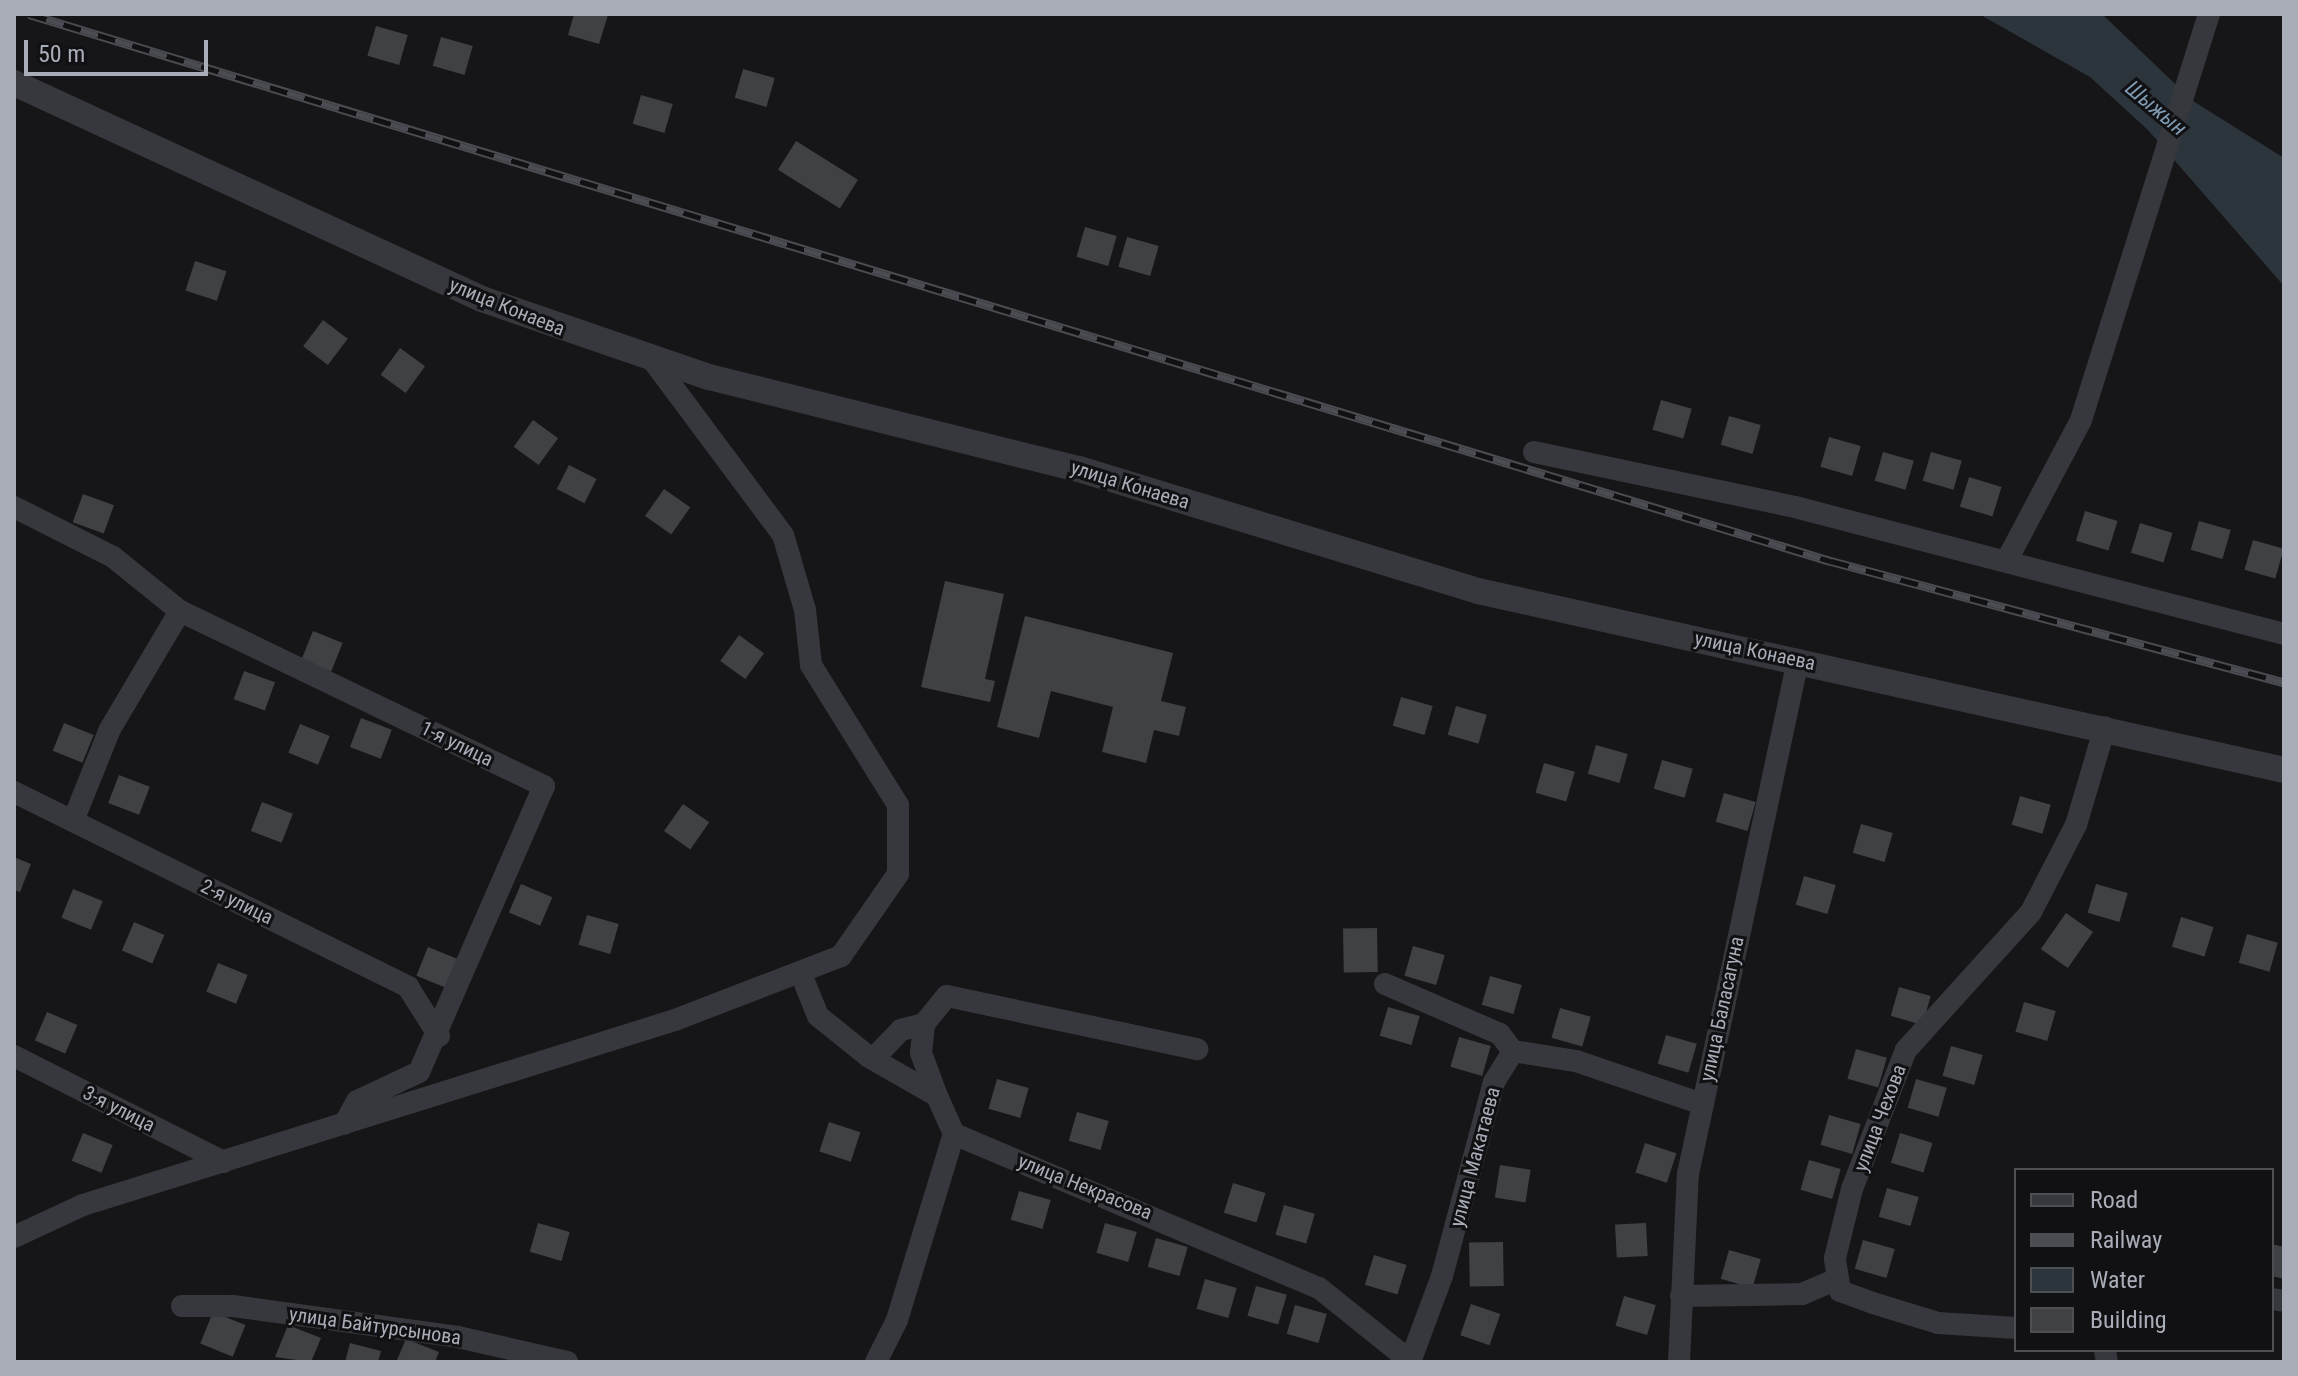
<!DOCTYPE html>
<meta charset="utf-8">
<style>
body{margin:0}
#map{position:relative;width:2298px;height:1376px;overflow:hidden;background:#161618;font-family:"Roboto Condensed",sans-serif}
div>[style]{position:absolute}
.water>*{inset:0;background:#2c353c}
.building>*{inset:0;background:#404145;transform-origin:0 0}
.minor>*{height:22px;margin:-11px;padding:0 11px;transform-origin:11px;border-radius:11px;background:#37383d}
.tertiary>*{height:26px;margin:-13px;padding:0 13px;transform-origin:13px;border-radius:13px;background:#37383d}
.rail>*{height:9px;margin-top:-4.5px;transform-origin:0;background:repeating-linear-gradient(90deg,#111113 0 18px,#4a4c52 0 36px);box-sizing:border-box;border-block:2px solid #4a4c52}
span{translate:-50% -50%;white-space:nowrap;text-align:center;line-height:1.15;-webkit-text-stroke:6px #111113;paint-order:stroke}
.street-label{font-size:20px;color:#a8adb8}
.water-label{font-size:22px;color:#7f9bb3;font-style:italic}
.frame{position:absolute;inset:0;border:16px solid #a8adb8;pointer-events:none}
.legend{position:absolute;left:2014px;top:1168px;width:260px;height:184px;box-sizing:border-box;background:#111113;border:2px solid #4d4f55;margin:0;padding:10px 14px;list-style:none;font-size:24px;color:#a8adb8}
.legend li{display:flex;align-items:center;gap:16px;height:40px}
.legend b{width:40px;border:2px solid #4d4f55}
.scale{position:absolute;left:24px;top:40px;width:184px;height:36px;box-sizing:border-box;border:4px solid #a8adb8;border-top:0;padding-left:10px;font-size:24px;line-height:28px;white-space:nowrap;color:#a8adb8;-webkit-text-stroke:6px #111113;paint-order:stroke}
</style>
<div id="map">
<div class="water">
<i style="clip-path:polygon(1979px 14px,2102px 14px,2193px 101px,2284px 158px,2284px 286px,2148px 130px,2090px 77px)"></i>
</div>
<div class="building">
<i style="clip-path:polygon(574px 14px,608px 15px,599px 44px,568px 35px)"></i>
<i style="left:376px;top:26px;width:33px;height:31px;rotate:16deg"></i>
<i style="left:441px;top:37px;width:33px;height:30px;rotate:16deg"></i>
<i style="left:743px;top:69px;width:33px;height:30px;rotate:16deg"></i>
<i style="left:641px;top:95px;width:33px;height:30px;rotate:16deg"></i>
<i style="left:796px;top:141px;width:73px;height:34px;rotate:32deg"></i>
<i style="left:1085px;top:227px;width:33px;height:31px;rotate:16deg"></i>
<i style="left:1127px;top:237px;width:33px;height:31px;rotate:16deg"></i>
<i style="left:195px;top:261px;width:33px;height:31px;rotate:18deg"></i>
<i style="left:323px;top:320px;width:31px;height:33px;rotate:37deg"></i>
<i style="left:400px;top:348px;width:31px;height:33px;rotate:36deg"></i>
<i style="left:1661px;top:400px;width:32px;height:31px;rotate:16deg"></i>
<i style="left:1729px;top:416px;width:33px;height:30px;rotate:16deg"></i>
<i style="left:533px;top:420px;width:31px;height:33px;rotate:36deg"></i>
<i style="left:1829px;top:437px;width:33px;height:31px;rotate:16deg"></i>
<i style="left:1883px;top:452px;width:32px;height:30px;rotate:16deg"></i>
<i style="left:1931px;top:452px;width:32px;height:30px;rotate:16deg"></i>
<i style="left:569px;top:465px;width:31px;height:27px;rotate:27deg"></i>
<i style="left:1969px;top:477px;width:34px;height:31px;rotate:17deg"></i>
<i style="left:664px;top:489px;width:32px;height:33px;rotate:35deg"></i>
<i style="left:83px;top:494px;width:33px;height:30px;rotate:20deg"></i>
<i style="left:2085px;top:511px;width:34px;height:31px;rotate:17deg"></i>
<i style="left:2199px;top:521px;width:33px;height:30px;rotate:16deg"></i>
<i style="left:2140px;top:523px;width:34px;height:31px;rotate:17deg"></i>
<i style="left:2253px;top:540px;width:32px;height:31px;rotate:16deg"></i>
<i style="clip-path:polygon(945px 581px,1004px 594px,985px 679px,995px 681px,990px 702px,921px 687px)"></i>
<i style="clip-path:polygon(1025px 616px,1173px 653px,1161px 701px,1186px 707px,1179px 736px,1154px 730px,1146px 763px,1102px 752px,1113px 707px,1051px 691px,1039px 738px,997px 727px)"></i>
<i style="left:313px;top:631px;width:32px;height:31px;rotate:22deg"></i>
<i style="left:739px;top:635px;width:31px;height:32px;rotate:36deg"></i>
<i style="left:244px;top:671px;width:33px;height:30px;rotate:20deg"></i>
<i style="left:1401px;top:697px;width:33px;height:30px;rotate:16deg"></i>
<i style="left:1456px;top:706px;width:32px;height:30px;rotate:16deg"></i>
<i style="left:361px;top:718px;width:33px;height:31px;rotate:21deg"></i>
<i style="left:64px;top:723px;width:32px;height:30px;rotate:22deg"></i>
<i style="left:300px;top:724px;width:32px;height:31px;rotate:22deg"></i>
<i style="left:1596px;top:745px;width:33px;height:30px;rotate:16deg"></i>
<i style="left:1662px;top:760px;width:32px;height:30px;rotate:16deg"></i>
<i style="left:1544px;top:763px;width:32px;height:31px;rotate:16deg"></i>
<i style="left:119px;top:775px;width:33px;height:30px;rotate:21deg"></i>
<i style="left:1724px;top:793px;width:33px;height:30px;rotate:16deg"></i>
<i style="left:2020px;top:796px;width:32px;height:30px;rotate:16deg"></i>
<i style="left:262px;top:802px;width:33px;height:31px;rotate:21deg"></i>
<i style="left:683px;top:804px;width:32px;height:33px;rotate:35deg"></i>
<i style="left:1861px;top:824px;width:33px;height:30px;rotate:16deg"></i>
<i style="clip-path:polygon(14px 857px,31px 864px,20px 892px,14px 890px)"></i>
<i style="left:1804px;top:876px;width:33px;height:30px;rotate:16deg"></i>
<i style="left:521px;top:884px;width:34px;height:31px;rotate:23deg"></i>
<i style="left:2096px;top:884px;width:33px;height:30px;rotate:16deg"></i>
<i style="left:73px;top:889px;width:32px;height:31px;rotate:22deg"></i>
<i style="left:2066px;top:913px;width:33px;height:44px;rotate:35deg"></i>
<i style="left:587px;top:915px;width:33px;height:31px;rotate:16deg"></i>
<i style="left:2181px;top:917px;width:34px;height:31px;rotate:17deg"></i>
<i style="left:134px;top:922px;width:33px;height:31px;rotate:23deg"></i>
<i style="left:1377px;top:928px;width:44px;height:34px;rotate:89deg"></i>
<i style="left:2247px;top:934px;width:32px;height:30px;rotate:16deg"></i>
<i style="left:1413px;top:946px;width:33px;height:31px;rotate:16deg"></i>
<i style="left:428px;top:947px;width:32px;height:31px;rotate:22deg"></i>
<i style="left:218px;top:963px;width:32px;height:31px;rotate:22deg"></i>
<i style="left:1490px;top:976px;width:33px;height:30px;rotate:16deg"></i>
<i style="left:1899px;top:987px;width:33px;height:30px;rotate:16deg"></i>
<i style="left:2024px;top:1002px;width:33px;height:31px;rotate:16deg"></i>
<i style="left:1388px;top:1007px;width:33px;height:30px;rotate:16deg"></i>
<i style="left:1560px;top:1008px;width:32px;height:31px;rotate:16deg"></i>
<i style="left:47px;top:1012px;width:33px;height:31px;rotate:23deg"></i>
<i style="left:1666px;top:1035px;width:32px;height:30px;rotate:16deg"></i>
<i style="left:1459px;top:1037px;width:33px;height:31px;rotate:16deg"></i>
<i style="left:1951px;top:1046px;width:33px;height:31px;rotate:16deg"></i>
<i style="left:1856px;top:1049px;width:32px;height:31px;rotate:16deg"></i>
<i style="left:997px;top:1079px;width:33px;height:31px;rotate:16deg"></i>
<i style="left:1916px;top:1079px;width:32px;height:30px;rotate:16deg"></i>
<i style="left:1077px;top:1112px;width:33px;height:30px;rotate:16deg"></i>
<i style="left:1829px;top:1115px;width:33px;height:31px;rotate:16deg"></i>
<i style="left:829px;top:1122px;width:33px;height:31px;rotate:18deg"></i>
<i style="left:83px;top:1133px;width:32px;height:30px;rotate:22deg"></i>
<i style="left:1900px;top:1133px;width:34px;height:31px;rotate:17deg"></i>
<i style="left:1645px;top:1143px;width:33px;height:31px;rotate:18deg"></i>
<i style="left:1809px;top:1160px;width:33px;height:31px;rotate:16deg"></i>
<i style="left:1500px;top:1165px;width:31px;height:33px;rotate:9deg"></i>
<i style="left:1233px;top:1183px;width:34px;height:31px;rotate:17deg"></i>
<i style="left:1887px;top:1188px;width:33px;height:30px;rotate:16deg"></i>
<i style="left:1019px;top:1191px;width:33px;height:30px;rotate:16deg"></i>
<i style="left:1284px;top:1205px;width:32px;height:31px;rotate:16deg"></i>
<i style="left:538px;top:1223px;width:33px;height:30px;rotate:16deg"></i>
<i style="left:1105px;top:1223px;width:33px;height:31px;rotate:16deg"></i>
<i style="left:1646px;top:1223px;width:33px;height:31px;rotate:87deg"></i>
<i style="left:1156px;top:1238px;width:33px;height:30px;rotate:16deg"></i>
<i style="left:1863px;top:1240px;width:33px;height:30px;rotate:16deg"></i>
<i style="left:1503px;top:1242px;width:44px;height:34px;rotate:89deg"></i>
<i style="clip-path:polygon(2272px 1244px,2284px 1247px,2284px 1279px,2272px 1276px)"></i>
<i style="left:1729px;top:1250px;width:33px;height:30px;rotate:16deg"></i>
<i style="left:1374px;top:1255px;width:34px;height:31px;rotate:17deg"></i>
<i style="left:1205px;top:1279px;width:33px;height:31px;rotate:16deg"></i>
<i style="left:1256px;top:1286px;width:32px;height:31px;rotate:16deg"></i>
<i style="left:1624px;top:1296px;width:33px;height:31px;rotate:16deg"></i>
<i style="left:1471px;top:1304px;width:31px;height:33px;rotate:19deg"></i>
<i style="left:1295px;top:1305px;width:33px;height:30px;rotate:16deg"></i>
<i style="left:213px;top:1312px;width:35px;height:34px;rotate:22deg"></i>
<i style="clip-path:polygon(288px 1325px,321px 1338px,311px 1362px,275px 1357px)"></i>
<i style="clip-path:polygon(406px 1339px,439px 1352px,435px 1362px,396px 1362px)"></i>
<i style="clip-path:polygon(350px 1343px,381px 1351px,378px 1362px,345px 1362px)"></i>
</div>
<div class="minor">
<i style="left:1534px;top:452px;width:267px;rotate:11.9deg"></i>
<i style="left:1795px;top:507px;width:505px;rotate:14.56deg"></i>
<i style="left:14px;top:507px;width:111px;rotate:26.8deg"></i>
<i style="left:113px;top:557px;width:86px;rotate:38.9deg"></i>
<i style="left:180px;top:611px;width:404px;rotate:25.7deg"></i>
<i style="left:544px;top:786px;width:312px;rotate:113.6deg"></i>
<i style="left:419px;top:1072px;width:68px;rotate:154.9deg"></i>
<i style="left:357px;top:1101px;width:26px;rotate:119deg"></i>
<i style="left:2007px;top:560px;width:158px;rotate:-62.1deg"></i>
<i style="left:2081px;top:420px;width:426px;rotate:-72.5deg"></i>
<i style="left:14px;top:792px;width:440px;rotate:26.3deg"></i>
<i style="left:408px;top:987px;width:58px;rotate:57.7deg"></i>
<i style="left:73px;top:821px;width:99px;rotate:-68.1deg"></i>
<i style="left:110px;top:729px;width:137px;rotate:-59.3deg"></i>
<i style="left:801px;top:974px;width:45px;rotate:68deg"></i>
<i style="left:818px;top:1016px;width:65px;rotate:38.8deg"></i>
<i style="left:869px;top:1057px;width:78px;rotate:29.8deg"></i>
<i style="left:937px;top:1096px;width:42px;rotate:65.9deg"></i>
<i style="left:954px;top:1134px;width:396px;rotate:22.9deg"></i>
<i style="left:1319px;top:1288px;width:117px;rotate:38.7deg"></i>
<i style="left:1385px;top:984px;width:125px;rotate:23.5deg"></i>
<i style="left:1500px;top:1034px;width:21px;rotate:53deg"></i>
<i style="left:14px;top:1056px;width:235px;rotate:26.8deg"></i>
<i style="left:873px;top:1059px;width:40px;rotate:-46deg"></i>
<i style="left:901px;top:1030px;width:24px;rotate:-15deg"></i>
<i style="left:937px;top:1096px;width:46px;rotate:-110.4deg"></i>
<i style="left:921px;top:1053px;width:29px;rotate:-84deg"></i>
<i style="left:924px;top:1024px;width:36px;rotate:-51deg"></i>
<i style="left:947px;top:996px;width:256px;rotate:12deg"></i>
<i style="left:14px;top:1237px;width:76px;rotate:-24.9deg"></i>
<i style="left:83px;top:1205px;width:620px;rotate:-17.35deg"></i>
<i style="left:675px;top:1020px;width:178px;rotate:-21.1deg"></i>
<i style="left:841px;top:956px;width:100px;rotate:-55.2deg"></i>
<i style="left:898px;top:874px;width:69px;rotate:-90deg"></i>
<i style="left:898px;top:805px;width:165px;rotate:-121.9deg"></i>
<i style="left:811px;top:665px;width:55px;rotate:-96.2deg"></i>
<i style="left:805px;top:610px;width:78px;rotate:-106.3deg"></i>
<i style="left:783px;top:535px;width:219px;rotate:-126.7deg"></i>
<i style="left:1681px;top:1296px;width:121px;rotate:-0.9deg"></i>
<i style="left:1802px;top:1294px;width:34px;rotate:-23deg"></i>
<i style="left:2272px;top:1299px;width:12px;rotate:9deg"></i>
<i style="left:182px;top:1306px;width:51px"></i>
<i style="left:233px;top:1306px;width:227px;rotate:7.8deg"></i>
<i style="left:458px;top:1337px;width:112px;rotate:12.9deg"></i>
<i style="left:2016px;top:1328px;width:78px;rotate:-176.3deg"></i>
<i style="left:1938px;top:1323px;width:68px;rotate:-162.9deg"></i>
<i style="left:1873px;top:1303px;width:35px;rotate:-160deg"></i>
<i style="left:1840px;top:1291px;width:33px;rotate:-99deg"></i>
<i style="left:1835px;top:1258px;width:71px;rotate:-76.2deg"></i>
<i style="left:1852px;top:1189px;width:149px;rotate:-68.8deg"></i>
<i style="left:1906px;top:1050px;width:186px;rotate:-47.8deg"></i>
<i style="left:2031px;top:912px;width:98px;rotate:-62.7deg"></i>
<i style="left:2076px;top:825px;width:102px;rotate:-73.5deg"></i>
<i style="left:2105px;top:1350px;width:12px;rotate:81deg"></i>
<i style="left:876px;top:1362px;width:47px;rotate:-63.4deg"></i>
<i style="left:897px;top:1320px;width:195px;rotate:-73deg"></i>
<i style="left:1410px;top:1362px;width:92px;rotate:-69.6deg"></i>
<i style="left:1442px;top:1276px;width:201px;rotate:-75deg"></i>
<i style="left:1494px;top:1082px;width:36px;rotate:-58deg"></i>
<i style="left:1513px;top:1051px;width:64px;rotate:9deg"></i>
<i style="left:1576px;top:1061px;width:133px;rotate:18.8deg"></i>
<i style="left:1679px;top:1362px;width:188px;rotate:-87.3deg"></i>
<i style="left:1688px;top:1174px;width:526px;rotate:-77.92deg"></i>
</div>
<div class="tertiary">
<i style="left:14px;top:83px;width:515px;rotate:24.78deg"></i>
<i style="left:482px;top:299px;width:240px;rotate:19deg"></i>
<i style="left:709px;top:377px;width:381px;rotate:14deg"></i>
<i style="left:1079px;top:469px;width:417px;rotate:17deg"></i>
<i style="left:1478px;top:591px;width:826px;rotate:12.52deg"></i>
</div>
<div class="rail">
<i style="left:29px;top:14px;width:1883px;rotate:16.89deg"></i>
<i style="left:1831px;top:561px;width:469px;rotate:15deg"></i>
</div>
<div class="street-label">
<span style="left:507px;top:307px;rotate:22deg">улица Конаева</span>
<span style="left:1130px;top:485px;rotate:17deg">улица Конаева</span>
<span style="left:1755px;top:651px;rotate:12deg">улица Конаева</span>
<span style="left:457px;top:744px;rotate:26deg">1-я улица</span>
<span style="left:237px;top:902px;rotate:26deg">2-я улица</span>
<span style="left:1722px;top:1009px;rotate:-78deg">улица Баласагуна</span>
<span style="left:119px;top:1109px;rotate:27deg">3-я улица</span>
<span style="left:1880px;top:1118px;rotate:-69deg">улица Чехова</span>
<span style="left:1475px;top:1157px;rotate:-75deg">улица Макатаева</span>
<span style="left:1085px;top:1187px;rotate:22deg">улица Некрасова</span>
<span style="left:375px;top:1326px;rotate:8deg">улица Байтурсынова</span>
</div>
<div class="water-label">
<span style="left:2156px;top:108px;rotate:40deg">Шыжын</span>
</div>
<div class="frame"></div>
<ul class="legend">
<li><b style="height:10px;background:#37383d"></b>Road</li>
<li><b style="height:10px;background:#4a4c52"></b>Railway</li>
<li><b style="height:22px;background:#2c353c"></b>Water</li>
<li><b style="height:22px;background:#404145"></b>Building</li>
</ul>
<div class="scale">50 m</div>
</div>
